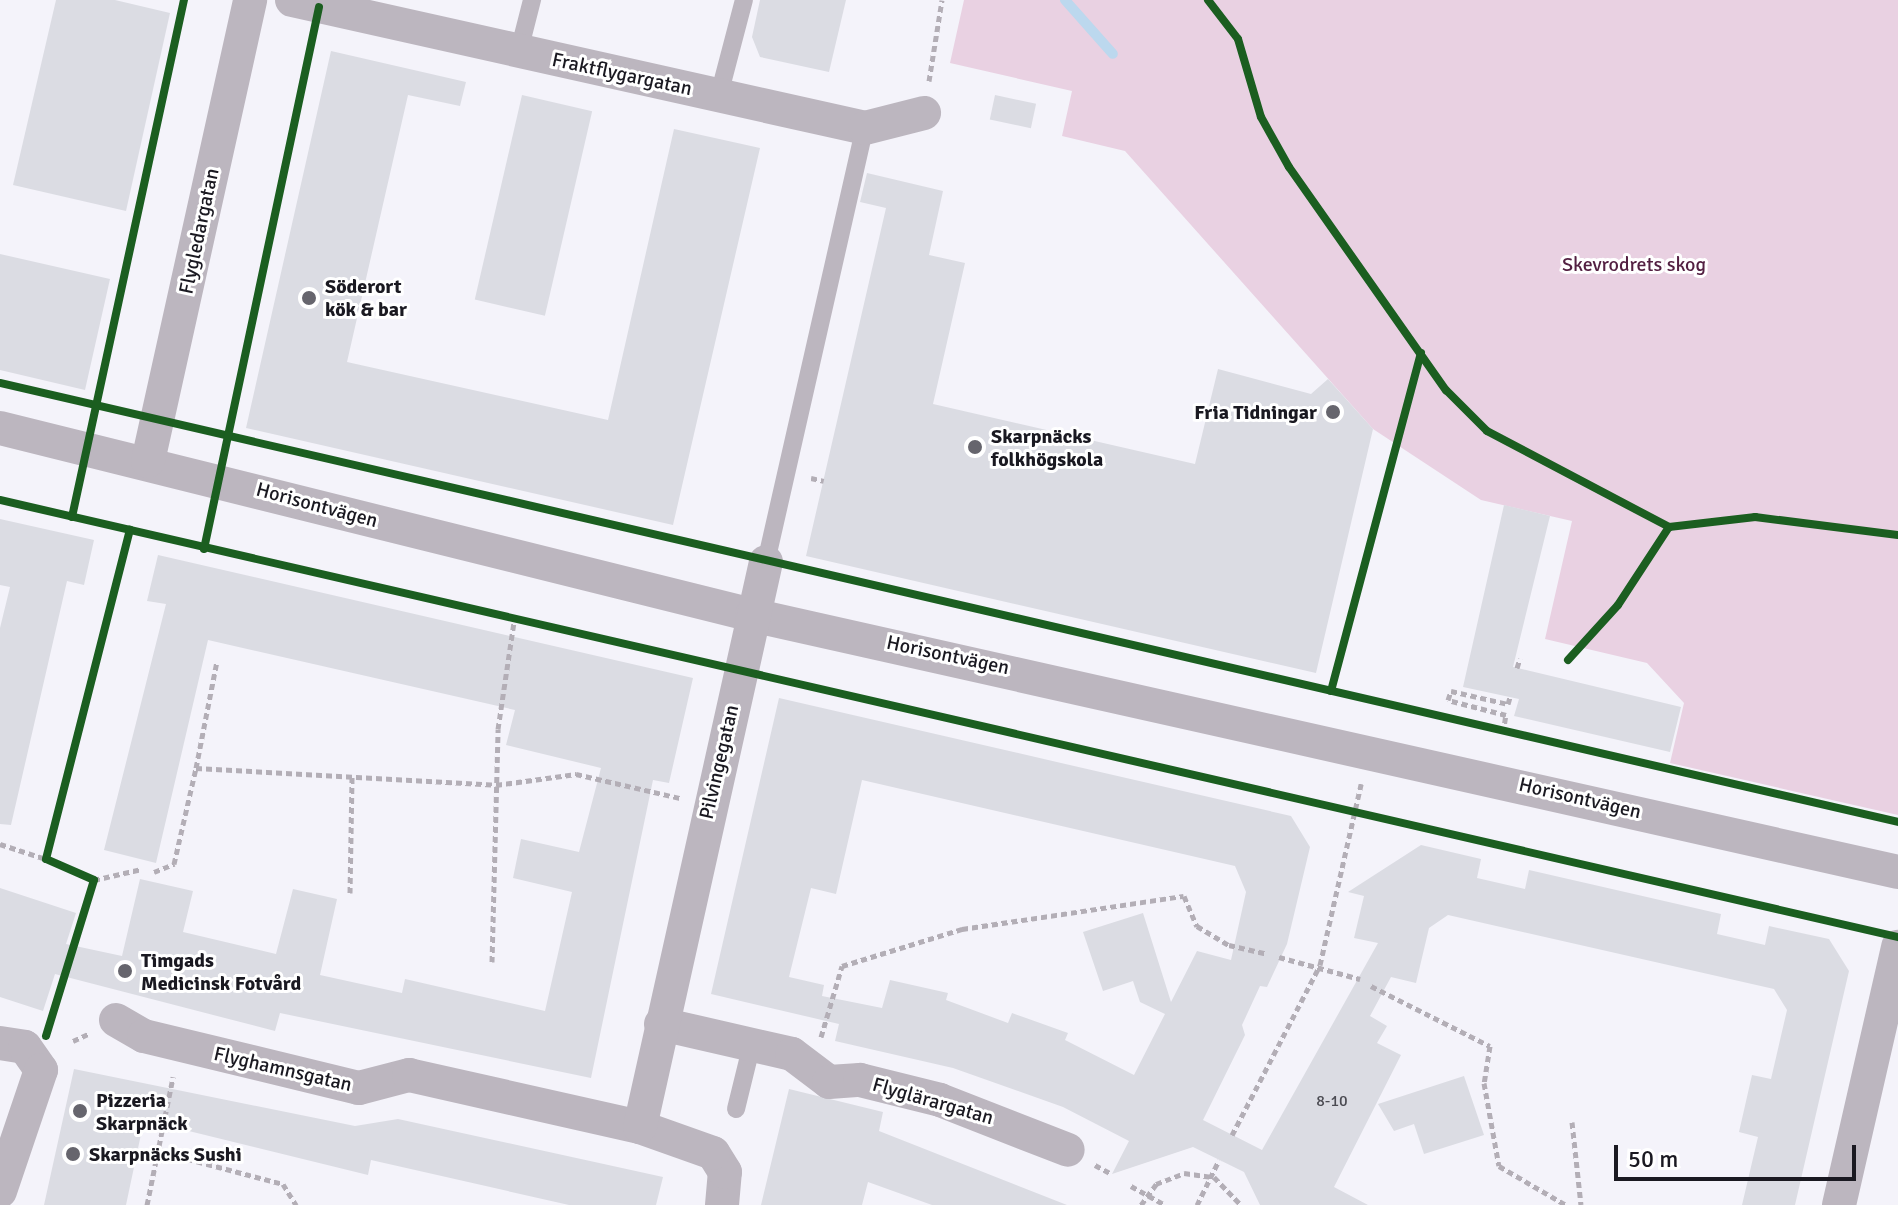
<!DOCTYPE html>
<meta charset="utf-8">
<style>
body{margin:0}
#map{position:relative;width:1898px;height:1205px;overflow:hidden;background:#f4f3fa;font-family:Signika,sans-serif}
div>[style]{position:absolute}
.forest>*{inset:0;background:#e9d1e2}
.stream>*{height:10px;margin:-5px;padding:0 5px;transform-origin:5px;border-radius:5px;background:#bcd8ee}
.building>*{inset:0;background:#dbdce3;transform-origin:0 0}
.path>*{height:5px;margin-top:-2.5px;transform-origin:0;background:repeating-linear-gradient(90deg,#b3aeb6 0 6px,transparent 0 10px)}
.service>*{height:18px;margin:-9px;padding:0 9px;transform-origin:9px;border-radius:9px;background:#bcb6bf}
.minor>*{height:34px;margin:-17px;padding:0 17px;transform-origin:17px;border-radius:17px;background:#bcb6bf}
.cycleway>*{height:8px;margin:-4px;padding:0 4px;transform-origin:4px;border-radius:4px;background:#1b5e20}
.dots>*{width:22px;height:22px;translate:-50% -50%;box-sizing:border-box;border:4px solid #fff;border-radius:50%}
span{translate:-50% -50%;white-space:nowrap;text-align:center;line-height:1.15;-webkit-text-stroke:6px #fff;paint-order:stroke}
.number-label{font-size:16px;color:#4b4b52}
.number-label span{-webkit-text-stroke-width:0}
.street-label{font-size:20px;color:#1a1921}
.park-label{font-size:20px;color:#532042}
.poi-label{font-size:20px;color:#1a1921;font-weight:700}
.left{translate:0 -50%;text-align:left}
.right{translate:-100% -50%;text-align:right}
.scale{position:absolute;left:1614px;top:1145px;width:242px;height:36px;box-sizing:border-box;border:4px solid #1a1921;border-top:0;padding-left:10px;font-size:24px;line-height:28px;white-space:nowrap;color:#1a1921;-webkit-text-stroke:6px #fff;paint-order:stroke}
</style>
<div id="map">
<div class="forest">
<i style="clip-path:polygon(964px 0,1898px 0,1898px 815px,1670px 763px,1684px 703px,1647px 663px,1545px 639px,1572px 521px,1481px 500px,1373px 429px,1125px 151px,1062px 136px,1072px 91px,950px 63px)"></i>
</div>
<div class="stream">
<i style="left:1065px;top:0;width:72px;rotate:48.4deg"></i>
</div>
<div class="building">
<i style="clip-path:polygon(56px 0,115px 0,170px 13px,126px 211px,13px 185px)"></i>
<i style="clip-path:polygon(760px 0,846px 0,829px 72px,760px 57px,752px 37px)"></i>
<i style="clip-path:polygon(331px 51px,466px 82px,460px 106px,408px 95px,347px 362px,608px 420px,674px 129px,760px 148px,673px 525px,246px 428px)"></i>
<i style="left:522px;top:95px;width:72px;height:210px;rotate:13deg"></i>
<i style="left:995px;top:95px;width:42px;height:25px;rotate:12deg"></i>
<i style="clip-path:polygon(867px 173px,943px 191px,929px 255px,965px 263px,933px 404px,1195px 464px,1218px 369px,1311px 394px,1328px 379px,1373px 429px,1316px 673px,806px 556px,886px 208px,860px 202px)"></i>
<i style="clip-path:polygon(0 254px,110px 279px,85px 390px,0 370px)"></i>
<i style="clip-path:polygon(1504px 505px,1550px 516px,1513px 667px,1681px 707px,1670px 752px,1514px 716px,1519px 699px,1463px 687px)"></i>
<i style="clip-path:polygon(0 519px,94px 540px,84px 585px,67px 581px,11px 825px,0 824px,0 628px,10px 587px,0 585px)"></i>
<i style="clip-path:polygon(158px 555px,693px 678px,669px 783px,653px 780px,591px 1078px,280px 1013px,275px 1031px,55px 974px,43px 1011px,0 997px,0 888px,76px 913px,66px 944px,122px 956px,140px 879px,193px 891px,183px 932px,276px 954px,293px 889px,337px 899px,320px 975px,402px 993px,405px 979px,545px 1011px,572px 892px,513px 878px,521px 839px,579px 852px,601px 768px,506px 745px,515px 710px,208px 640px,156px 863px,104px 850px,166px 604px,147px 601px)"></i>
<i style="clip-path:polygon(evenodd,779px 698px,1291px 816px,1310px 847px,1287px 944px,1267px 987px,1260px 986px,1242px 1025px,1245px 1035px,1203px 1120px,1262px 1150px,1378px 943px,1354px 938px,1364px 896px,1348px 892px,1421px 845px,1481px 859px,1477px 878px,1525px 889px,1529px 870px,1721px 914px,1717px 934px,1765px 945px,1769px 926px,1829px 939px,1849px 971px,1795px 1205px,1742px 1205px,1758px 1137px,1739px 1132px,1752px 1075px,1771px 1079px,1787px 1010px,1774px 989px,1448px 915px,1429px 928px,1416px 983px,1391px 977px,1370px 1016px,1387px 1026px,1377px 1043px,1401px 1055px,1334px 1187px,1368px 1205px,1260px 1205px,1244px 1172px,1193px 1147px,1112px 1174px,1129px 1141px,1063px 1107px,953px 1068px,835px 1041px,839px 1024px,711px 994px,779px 698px,862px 780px,1235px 866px,1246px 892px,1231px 960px,1197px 951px,1171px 1002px,1143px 913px,1083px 932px,1103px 991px,1133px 981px,1140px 1002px,1165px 1014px,1134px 1075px,1065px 1040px,1068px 1033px,1012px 1013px,1008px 1023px,946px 1000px,948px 993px,890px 980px,882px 1008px,822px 996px,824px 985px,789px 977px,811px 888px,836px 894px,862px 780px)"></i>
<i style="clip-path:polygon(74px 1069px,355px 1126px,398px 1119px,663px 1177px,656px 1205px,569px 1205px,371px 1160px,368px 1175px,144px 1120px,126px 1205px,44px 1205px)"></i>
<i style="clip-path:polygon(1464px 1076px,1484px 1135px,1424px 1154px,1414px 1124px,1394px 1131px,1378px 1104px)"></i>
<i style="clip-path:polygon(789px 1089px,883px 1112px,879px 1131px,1067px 1205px,932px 1205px,868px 1182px,862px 1205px,761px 1205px)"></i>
</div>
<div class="path">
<i style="left:929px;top:81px;width:82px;rotate:-80.9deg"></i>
<i style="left:811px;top:478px;width:13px;rotate:13deg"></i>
<i style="left:1517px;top:668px;width:10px;rotate:-73deg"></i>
<i style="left:1503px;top:733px;width:18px;rotate:-81deg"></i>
<i style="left:1506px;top:715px;width:60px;rotate:-165.5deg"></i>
<i style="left:1448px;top:700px;width:9px;rotate:-72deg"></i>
<i style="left:1451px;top:691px;width:58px;rotate:12.8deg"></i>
<i style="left:1508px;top:704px;width:7px;rotate:-74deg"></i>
<i style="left:196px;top:768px;width:109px;rotate:-78.9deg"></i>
<i style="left:0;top:844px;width:48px;rotate:18.1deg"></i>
<i style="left:154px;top:872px;width:22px;rotate:-22deg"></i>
<i style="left:174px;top:864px;width:98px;rotate:-77.1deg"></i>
<i style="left:196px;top:768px;width:300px;rotate:3.2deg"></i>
<i style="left:496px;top:785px;width:81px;rotate:-7.8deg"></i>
<i style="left:576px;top:774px;width:107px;rotate:13deg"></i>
<i style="left:94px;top:880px;width:49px;rotate:-12.9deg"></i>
<i style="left:350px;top:893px;width:116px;rotate:-89deg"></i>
<i style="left:1279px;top:957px;width:84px;rotate:15.2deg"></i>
<i style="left:492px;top:962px;width:233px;rotate:-88.5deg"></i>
<i style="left:498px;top:729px;width:108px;rotate:-81.5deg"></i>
<i style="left:1371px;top:986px;width:133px;rotate:26.8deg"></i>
<i style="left:1490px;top:1046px;width:37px;rotate:99deg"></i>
<i style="left:1484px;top:1083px;width:84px;rotate:79.8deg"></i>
<i style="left:1499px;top:1166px;width:78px;rotate:30.2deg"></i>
<i style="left:821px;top:1037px;width:74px;rotate:-73.5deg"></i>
<i style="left:842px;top:966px;width:126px;rotate:-17.1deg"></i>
<i style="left:962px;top:929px;width:224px;rotate:-8.5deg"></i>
<i style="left:1184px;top:896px;width:33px;rotate:67deg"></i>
<i style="left:1197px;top:926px;width:37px;rotate:31deg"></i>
<i style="left:1229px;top:945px;width:39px;rotate:13deg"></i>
<i style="left:73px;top:1041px;width:19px;rotate:-25deg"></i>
<i style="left:1572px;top:1122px;width:83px;rotate:83.8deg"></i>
<i style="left:1232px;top:1135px;width:191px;rotate:-62.6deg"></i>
<i style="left:1320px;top:965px;width:186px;rotate:-77.2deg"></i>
<i style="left:158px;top:1151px;width:129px;rotate:14.8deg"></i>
<i style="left:283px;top:1184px;width:25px;rotate:58deg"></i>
<i style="left:1095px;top:1165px;width:19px;rotate:28deg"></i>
<i style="left:1131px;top:1186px;width:39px;rotate:29deg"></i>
<i style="left:147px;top:1205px;width:131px;rotate:-78.5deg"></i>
<i style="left:1141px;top:1205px;width:26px;rotate:-54deg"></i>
<i style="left:1156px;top:1184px;width:30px;rotate:-21deg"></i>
<i style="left:1184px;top:1173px;width:30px;rotate:8deg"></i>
<i style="left:1214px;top:1177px;width:39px;rotate:46deg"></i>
<i style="left:1197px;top:1205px;width:50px;rotate:-63.9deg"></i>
</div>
<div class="service">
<i style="left:519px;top:51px;width:53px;rotate:-75.7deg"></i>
<i style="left:719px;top:95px;width:98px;rotate:-75.3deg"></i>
<i style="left:766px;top:562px;width:445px;rotate:-77.2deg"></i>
<i style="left:736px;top:1109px;width:67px;rotate:-76.2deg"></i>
</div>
<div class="minor">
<i style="left:292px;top:0;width:587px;rotate:12.59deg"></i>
<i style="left:865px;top:128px;width:61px;rotate:-14.3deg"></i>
<i style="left:0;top:428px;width:775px;rotate:13.96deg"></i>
<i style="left:752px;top:615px;width:1174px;rotate:12.64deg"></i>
<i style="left:148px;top:461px;width:472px;rotate:-77.5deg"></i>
<i style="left:116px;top:1020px;width:32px;rotate:30deg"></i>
<i style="left:144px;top:1036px;width:221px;rotate:13.6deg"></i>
<i style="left:359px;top:1088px;width:52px;rotate:-14.6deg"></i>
<i style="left:409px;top:1075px;width:237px;rotate:12.7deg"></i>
<i style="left:661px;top:1024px;width:134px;rotate:12.9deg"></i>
<i style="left:792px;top:1054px;width:46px;rotate:37.1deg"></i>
<i style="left:829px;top:1082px;width:31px;rotate:-4deg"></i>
<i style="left:860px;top:1080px;width:82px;rotate:14deg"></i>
<i style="left:940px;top:1100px;width:137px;rotate:21.3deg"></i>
<i style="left:0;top:1043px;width:25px;rotate:9deg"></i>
<i style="left:25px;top:1047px;width:28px;rotate:55deg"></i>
<i style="left:41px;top:1070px;width:128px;rotate:108.7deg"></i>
<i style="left:722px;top:1205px;width:33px;rotate:-85deg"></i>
<i style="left:725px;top:1172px;width:22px;rotate:-122deg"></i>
<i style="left:713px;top:1153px;width:77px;rotate:-160.4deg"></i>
<i style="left:640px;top:1127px;width:579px;rotate:-77.43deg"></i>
<i style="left:1839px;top:1205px;width:265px;rotate:-77.1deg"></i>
</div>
<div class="cycleway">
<i style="left:1208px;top:0;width:49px;rotate:52.4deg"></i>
<i style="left:1238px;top:39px;width:81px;rotate:73.6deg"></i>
<i style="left:1261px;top:117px;width:57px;rotate:60.8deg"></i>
<i style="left:1289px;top:167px;width:273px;rotate:54.9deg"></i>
<i style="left:1446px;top:390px;width:58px;rotate:45deg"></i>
<i style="left:1487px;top:431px;width:206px;rotate:27.8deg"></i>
<i style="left:1669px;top:527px;width:87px;rotate:-6.6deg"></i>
<i style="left:1755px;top:517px;width:144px;rotate:7.2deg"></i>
<i style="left:0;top:383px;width:1948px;rotate:13.02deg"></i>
<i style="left:0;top:500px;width:1948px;rotate:12.97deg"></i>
<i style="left:72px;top:517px;width:529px;rotate:-77.78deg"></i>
<i style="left:204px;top:549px;width:554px;rotate:-78.02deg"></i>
<i style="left:1568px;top:660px;width:74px;rotate:-47.7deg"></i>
<i style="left:1618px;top:605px;width:93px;rotate:-56.8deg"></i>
<i style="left:1331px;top:691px;width:350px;rotate:-75.1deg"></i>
<i style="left:46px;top:1036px;width:163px;rotate:-72.9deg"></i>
<i style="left:94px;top:880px;width:52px;rotate:-156.4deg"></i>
<i style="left:46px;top:859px;width:340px;rotate:-75.7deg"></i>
</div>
<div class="dots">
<i style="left:309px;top:298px;background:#66656d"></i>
<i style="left:1333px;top:412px;background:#66656d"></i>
<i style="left:975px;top:447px;background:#66656d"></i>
<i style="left:125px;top:971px;background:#66656d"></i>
<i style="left:80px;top:1111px;background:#66656d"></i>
<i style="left:73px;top:1154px;background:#66656d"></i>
</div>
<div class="number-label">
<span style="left:1332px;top:1101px">8-10</span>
</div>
<div class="street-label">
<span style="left:622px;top:74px;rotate:12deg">Fraktflygargatan</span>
<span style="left:199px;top:231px;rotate:-78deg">Flygledargatan</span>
<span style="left:317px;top:505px;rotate:15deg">Horisontvägen</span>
<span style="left:948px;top:655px;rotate:12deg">Horisontvägen</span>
<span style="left:719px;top:762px;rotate:-77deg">Pilvingegatan</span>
<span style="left:1580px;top:798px;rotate:13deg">Horisontvägen</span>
<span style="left:283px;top:1069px;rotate:13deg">Flyghamnsgatan</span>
<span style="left:933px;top:1101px;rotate:16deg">Flyglärargatan</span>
</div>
<div class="park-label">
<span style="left:1634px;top:264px">Skevrodrets skog</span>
</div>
<div class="poi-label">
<span class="left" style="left:325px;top:298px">Söderort<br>kök &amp; bar</span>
<span class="right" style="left:1317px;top:412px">Fria Tidningar</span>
<span class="left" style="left:991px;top:448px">Skarpnäcks<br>folkhögskola</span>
<span class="left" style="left:141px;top:972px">Timgads<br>Medicinsk Fotvård</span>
<span class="left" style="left:96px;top:1112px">Pizzeria<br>Skarpnäck</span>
<span class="left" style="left:89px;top:1154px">Skarpnäcks Sushi</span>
</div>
<div class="scale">50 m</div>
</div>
